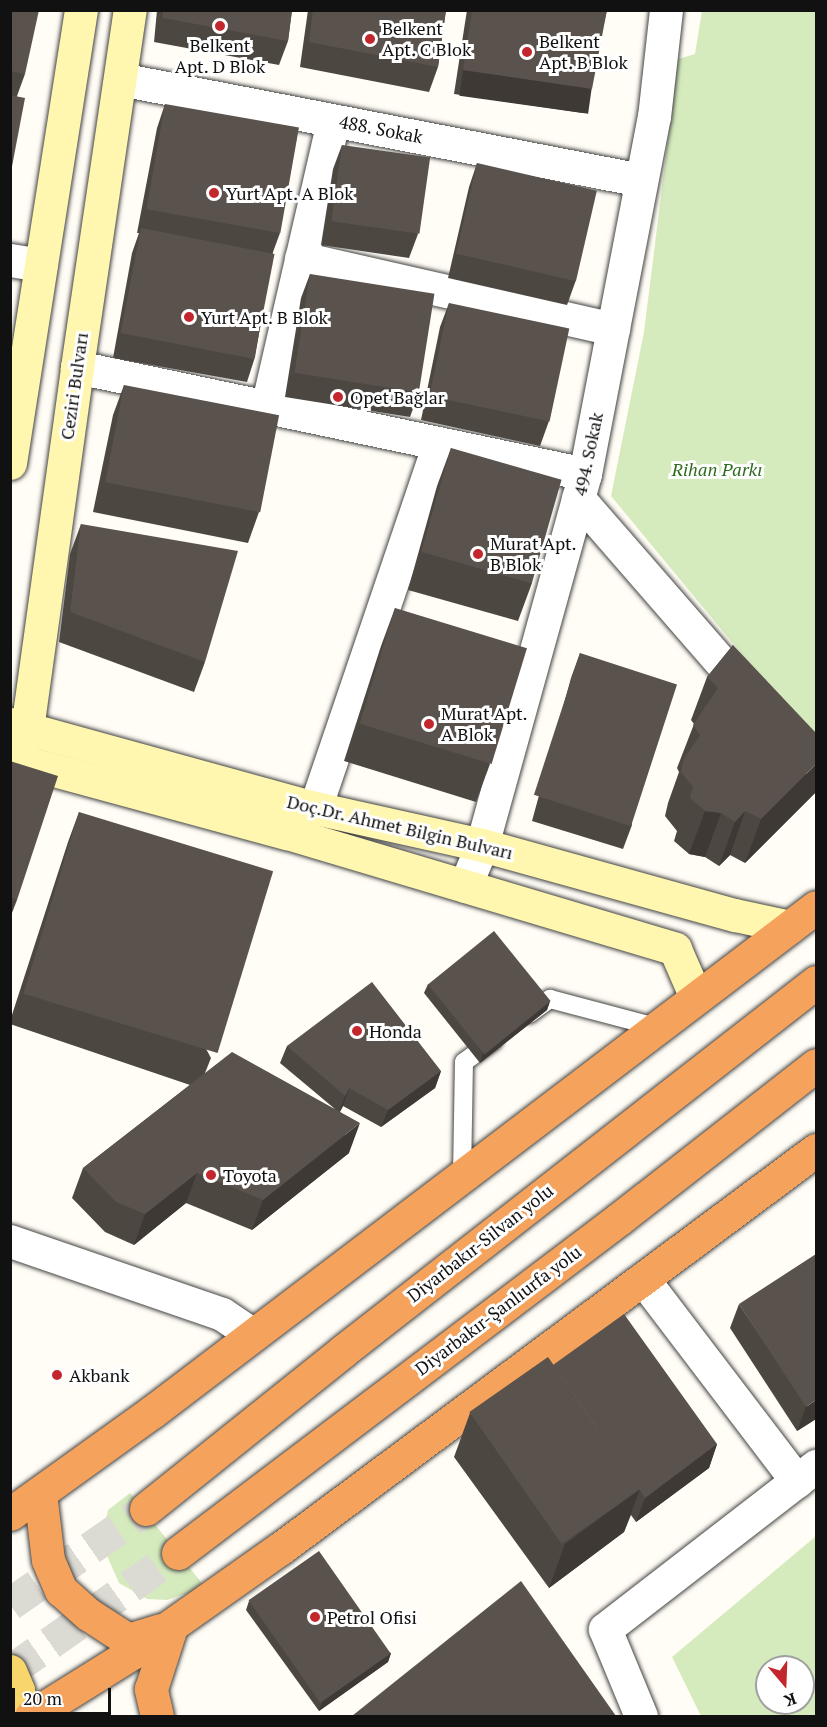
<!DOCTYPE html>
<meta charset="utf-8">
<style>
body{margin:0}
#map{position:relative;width:827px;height:1727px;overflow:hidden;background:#fffdf5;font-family:"PT Serif",serif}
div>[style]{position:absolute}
.green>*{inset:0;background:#d5ebbd}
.highway-tunnel>*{height:33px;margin-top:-16.5px;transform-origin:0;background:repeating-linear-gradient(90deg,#dbdad3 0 33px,transparent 0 49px)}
.roads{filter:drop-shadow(0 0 2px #444) drop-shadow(0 0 2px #444)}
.lane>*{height:18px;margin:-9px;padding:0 9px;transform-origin:9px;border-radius:9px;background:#fff}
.street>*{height:33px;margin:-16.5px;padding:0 16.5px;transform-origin:16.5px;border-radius:16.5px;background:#fff}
.secondary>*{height:33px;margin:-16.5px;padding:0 16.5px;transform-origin:16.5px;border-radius:16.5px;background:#fff6b0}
.primary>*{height:33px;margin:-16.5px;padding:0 16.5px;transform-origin:16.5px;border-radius:16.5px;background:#f9d66b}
.highway>*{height:33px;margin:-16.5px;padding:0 16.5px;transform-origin:16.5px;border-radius:16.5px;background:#f5a25d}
.wall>*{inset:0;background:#4d4742}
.shaded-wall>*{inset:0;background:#3f3936;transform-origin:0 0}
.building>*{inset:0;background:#5a524d;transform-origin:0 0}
.dots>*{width:16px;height:16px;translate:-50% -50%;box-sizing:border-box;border:3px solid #fff;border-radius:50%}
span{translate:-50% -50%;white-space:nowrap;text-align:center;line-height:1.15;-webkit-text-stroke:6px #fff;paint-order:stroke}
.poi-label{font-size:18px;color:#111}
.left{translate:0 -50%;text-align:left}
.street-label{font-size:18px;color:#111}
.park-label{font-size:18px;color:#2f6b1f;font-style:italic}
.frame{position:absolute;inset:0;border:12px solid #111;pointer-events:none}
.north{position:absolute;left:755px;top:1655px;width:60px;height:60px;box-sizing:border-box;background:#fff;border:2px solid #a0a0a0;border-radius:50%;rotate:161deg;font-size:16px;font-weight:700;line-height:24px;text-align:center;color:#111}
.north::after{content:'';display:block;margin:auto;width:21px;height:27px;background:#c4262e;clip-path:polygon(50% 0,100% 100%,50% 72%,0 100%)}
.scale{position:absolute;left:12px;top:1688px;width:99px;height:27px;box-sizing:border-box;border:3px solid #111;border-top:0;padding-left:8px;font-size:18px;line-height:21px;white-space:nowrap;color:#111;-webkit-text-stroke:4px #fff;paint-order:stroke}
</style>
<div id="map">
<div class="green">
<i style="clip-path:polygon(702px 11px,816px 11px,816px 744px,611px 496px,644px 332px,678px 59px,695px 54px)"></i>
<i style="clip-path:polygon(130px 1493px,205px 1587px,167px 1600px,147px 1599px,119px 1583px,108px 1558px,105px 1524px,108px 1510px)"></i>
<i style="clip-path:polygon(evenodd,816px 1536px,816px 1716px,701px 1716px,672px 1657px,816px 1536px,767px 1667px,803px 1667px,803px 1703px,767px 1703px,767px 1667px)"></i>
</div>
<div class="highway-tunnel">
<i style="left:10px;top:1604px;width:166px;rotate:-34.9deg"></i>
<i style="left:10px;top:1671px;width:205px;rotate:-35.1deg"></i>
</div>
<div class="roads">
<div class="lane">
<i style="left:529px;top:1014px;width:26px;rotate:-36deg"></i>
<i style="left:550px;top:999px;width:110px;rotate:14.8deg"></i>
<i style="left:462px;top:1176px;width:114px;rotate:-89deg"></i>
<i style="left:464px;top:1062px;width:36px;rotate:-36deg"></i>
</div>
<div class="street">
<i style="left:120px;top:79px;width:531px;rotate:10.97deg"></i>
<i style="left:301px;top:258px;width:320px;rotate:12.8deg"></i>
<i style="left:10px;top:260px;width:31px;rotate:9deg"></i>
<i style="left:77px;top:367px;width:519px;rotate:11.89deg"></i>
<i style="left:267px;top:407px;width:294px;rotate:-77deg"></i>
<i style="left:578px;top:498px;width:261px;rotate:49deg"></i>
<i style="left:315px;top:808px;width:385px;rotate:-71.2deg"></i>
<i style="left:465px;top:886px;width:44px;rotate:-67.5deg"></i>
<i style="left:482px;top:845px;width:385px;rotate:-74.5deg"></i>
<i style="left:585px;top:474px;width:364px;rotate:-79.1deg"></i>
<i style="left:654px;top:117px;width:108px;rotate:-83.6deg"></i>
<i style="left:10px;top:1241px;width:224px;rotate:19deg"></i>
<i style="left:222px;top:1314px;width:37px;rotate:34deg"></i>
<i style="left:643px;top:1279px;width:254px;rotate:52.7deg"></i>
<i style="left:641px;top:1716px;width:94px;rotate:-112.5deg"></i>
<i style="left:605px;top:1629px;width:267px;rotate:-37.7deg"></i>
</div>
<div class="secondary">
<i style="left:10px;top:463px;width:459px;rotate:-81.1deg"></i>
<i style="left:10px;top:724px;width:316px;rotate:15.4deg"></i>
<i style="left:315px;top:808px;width:171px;rotate:12.5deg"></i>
<i style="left:482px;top:845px;width:263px;rotate:15.5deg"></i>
<i style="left:735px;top:915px;width:56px;rotate:12.3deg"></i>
<i style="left:10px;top:758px;width:287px;rotate:15.2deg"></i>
<i style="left:287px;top:833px;width:405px;rotate:16.6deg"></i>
<i style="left:675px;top:949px;width:52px;rotate:66.4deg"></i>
<i style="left:13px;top:759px;width:33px;rotate:-65deg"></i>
<i style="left:27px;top:729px;width:365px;rotate:-82.1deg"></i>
<i style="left:77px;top:367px;width:361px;rotate:-81.6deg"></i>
</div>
<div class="primary">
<i style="left:10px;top:1671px;width:21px;rotate:67deg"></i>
<i style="left:18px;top:1690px;width:26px;rotate:83deg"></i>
</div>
<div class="highway">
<i style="left:40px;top:1493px;width:67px;rotate:83.2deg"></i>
<i style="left:48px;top:1560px;width:33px;rotate:67deg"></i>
<i style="left:61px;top:1590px;width:36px;rotate:42deg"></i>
<i style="left:88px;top:1614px;width:48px;rotate:33deg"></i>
<i style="left:128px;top:1640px;width:34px;rotate:-17deg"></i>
<i style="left:146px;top:1509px;width:253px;rotate:-38.7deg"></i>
<i style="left:343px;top:1351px;width:600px;rotate:-37.96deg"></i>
<i style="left:10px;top:1514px;width:175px;rotate:-35.7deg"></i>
<i style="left:152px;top:1412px;width:834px;rotate:-37.25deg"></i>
<i style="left:178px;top:1553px;width:553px;rotate:-37.14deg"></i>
<i style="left:619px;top:1219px;width:250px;rotate:-38deg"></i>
<i style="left:31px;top:1716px;width:119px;rotate:-32deg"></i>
<i style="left:132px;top:1653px;width:182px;rotate:-35.2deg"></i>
<i style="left:281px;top:1548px;width:667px;rotate:-36.65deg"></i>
<i style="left:157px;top:1716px;width:28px;rotate:-103deg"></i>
<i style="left:151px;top:1689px;width:65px;rotate:-72.1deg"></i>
</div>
</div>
<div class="wall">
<i style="clip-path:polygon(10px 10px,25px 74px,17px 96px,10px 177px)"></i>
<i style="clip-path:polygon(157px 10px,292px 10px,288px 41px,279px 65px,154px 42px)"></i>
<i style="clip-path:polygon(308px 10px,446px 10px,438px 67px,429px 92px,300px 67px)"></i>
<i style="clip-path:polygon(467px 10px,607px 10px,583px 113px,454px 94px)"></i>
<i style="clip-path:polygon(165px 104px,280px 233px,273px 252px,255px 357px,247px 382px,113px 358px,132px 253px,139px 233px,137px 233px,157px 128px)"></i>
<i style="clip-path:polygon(342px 145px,418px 234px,409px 258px,321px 245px,333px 169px)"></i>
<i style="clip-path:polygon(477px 163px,576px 280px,567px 305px,448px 278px,469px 187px)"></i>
<i style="clip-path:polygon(310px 274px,419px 392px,410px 417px,285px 397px,301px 298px)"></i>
<i style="clip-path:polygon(449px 303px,549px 421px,540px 446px,421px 420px,440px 327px)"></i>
<i style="clip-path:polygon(124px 385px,259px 512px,248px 543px,93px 512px,113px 415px)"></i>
<i style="clip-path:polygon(451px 448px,532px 583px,518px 621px,408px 590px,437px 486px)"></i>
<i style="clip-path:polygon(81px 524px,205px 662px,194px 692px,59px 642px,70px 554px)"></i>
<i style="clip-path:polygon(395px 608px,490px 764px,476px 802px,344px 761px,381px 646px)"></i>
<i style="clip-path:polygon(733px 645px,816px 792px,745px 863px,730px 855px,719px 866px,705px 857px,689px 854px,674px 841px,677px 831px,665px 816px,668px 803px,679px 772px,677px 768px,694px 724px,691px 720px,707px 677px)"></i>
<i style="clip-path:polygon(580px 653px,632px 825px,623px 849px,532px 821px,571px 678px)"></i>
<i style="clip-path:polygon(10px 761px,17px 900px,10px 918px)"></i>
<i style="clip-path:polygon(79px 812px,211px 1058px,205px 1073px,335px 1109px,280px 1063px,287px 1046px,441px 1071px,435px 1088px,381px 1127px,343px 1106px,340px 1112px,349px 1153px,252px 1230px,186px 1203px,134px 1245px,105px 1232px,72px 1198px,83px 1168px,190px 1085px,10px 1024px,10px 1021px,68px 842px)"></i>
<i style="clip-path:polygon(428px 984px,550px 1001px,547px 1010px,480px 1063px,424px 993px)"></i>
<i style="clip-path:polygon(739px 1304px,816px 1419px,797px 1431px,730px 1328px)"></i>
<i style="clip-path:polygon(470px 1413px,717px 1444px,709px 1468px,636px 1522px,631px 1515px,624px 1532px,549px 1588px,454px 1457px)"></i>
<i style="clip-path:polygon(249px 1601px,391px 1653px,388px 1662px,319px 1711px,246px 1610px)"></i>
</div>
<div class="shaded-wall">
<i style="left:463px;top:70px;width:130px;height:26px;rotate:8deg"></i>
<i style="clip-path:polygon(816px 764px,816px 792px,745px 863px,761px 819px)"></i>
<i style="clip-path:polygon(705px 811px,721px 813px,705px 857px,689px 854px)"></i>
<i style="clip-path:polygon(745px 811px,730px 855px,719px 866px,735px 822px)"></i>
<i style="clip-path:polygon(550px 1001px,547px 1010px,480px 1063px,483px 1054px)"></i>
<i style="clip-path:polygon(441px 1071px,435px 1088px,381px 1127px,388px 1110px)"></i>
<i style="clip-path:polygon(349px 1088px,343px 1106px,339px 1113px,345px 1096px)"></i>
<i style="clip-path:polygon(360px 1123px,349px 1153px,252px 1230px,263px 1200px)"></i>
<i style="clip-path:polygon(197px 1173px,186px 1203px,134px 1245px,145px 1214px)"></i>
<i style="clip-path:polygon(816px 1400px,816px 1419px,797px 1431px,806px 1407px)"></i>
<i style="clip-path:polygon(717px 1444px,709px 1468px,636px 1522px,645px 1498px)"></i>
<i style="clip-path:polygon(640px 1489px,624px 1532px,549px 1588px,565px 1544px)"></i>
<i style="clip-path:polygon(391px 1653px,388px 1662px,319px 1711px,322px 1702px)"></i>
</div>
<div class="building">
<i style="clip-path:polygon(10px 10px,39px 10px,25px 74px,10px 71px)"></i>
<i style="clip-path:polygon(163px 10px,292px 10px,288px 41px,163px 18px)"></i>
<i style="clip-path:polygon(313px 10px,446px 10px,438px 67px,309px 42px)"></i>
<i style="clip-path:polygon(472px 10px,607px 10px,592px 89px,463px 70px)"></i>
<i style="clip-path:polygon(10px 95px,25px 98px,10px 177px)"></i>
<i style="left:165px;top:104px;width:136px;height:107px;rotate:10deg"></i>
<i style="left:342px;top:145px;width:89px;height:77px;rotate:8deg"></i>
<i style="left:477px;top:163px;width:123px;height:93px;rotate:13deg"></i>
<i style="left:141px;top:228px;width:136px;height:107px;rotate:11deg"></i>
<i style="left:310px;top:274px;width:126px;height:100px;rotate:9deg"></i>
<i style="left:449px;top:303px;width:123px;height:95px;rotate:12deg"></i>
<i style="left:124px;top:385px;width:158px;height:99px;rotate:11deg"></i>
<i style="left:451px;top:448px;width:115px;height:108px;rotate:16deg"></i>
<i style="clip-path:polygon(81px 524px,238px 551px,205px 662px,70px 612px)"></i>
<i style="left:395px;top:608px;width:138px;height:121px;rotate:17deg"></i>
<i style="clip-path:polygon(733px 645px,816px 733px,816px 764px,761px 819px,745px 811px,735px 822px,721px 813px,705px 811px,690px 798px,693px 787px,681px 772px,684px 759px,700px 735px,693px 725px,718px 688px,707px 677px)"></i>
<i style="left:580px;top:653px;width:102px;height:149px;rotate:18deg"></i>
<i style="clip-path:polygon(10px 761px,58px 776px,17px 900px,10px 897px)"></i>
<i style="left:79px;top:812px;width:203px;height:190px;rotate:17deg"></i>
<i style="left:494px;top:931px;width:90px;height:85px;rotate:51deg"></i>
<i style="clip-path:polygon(372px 982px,441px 1071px,388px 1110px,349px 1088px,345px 1096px,287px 1046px)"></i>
<i style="clip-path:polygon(232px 1052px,360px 1123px,263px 1200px,197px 1173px,145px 1214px,116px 1202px,83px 1168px)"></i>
<i style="clip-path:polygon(816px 1254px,816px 1400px,806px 1407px,739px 1304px)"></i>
<i style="clip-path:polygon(624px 1314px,717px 1444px,645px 1498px,640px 1490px,640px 1489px,553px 1365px)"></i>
<i style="left:548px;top:1357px;width:161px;height:96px;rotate:55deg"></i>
<i style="left:319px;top:1551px;width:125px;height:86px;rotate:55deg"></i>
<i style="clip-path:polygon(521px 1581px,616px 1716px,352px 1716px)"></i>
</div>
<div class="dots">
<i style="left:220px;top:26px;background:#c4262e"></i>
<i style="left:370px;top:39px;background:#c4262e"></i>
<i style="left:527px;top:52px;background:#c4262e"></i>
<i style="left:214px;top:193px;background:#c4262e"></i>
<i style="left:189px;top:317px;background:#c4262e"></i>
<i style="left:338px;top:397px;background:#c4262e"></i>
<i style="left:478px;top:554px;background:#c4262e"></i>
<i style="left:429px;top:724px;background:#c4262e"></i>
<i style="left:357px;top:1031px;background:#c4262e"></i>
<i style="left:211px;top:1175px;background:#c4262e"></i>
<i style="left:57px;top:1375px;background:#c4262e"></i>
<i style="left:315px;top:1617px;background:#c4262e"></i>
</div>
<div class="poi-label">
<span class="left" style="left:382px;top:39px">Belkent<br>Apt. C Blok</span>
<span class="left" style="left:539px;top:52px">Belkent<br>Apt. B Blok</span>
<span style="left:220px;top:56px">Belkent<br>Apt. D Blok</span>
<span class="left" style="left:226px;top:193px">Yurt Apt. A Blok</span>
<span class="left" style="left:201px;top:317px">Yurt Apt. B Blok</span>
<span class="left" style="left:350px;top:397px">Opet Bağlar</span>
<span class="left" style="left:490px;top:554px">Murat Apt.<br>B Blok</span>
<span class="left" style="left:441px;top:724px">Murat Apt.<br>A Blok</span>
<span class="left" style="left:369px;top:1031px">Honda</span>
<span class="left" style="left:223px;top:1175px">Toyota</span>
<span class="left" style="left:69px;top:1375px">Akbank</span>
<span class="left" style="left:327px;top:1617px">Petrol Ofisi</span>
</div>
<div class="street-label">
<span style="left:381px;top:129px;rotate:11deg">488. Sokak</span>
<span style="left:74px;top:386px;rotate:-82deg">Ceziri Bulvarı</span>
<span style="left:588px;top:454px;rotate:-78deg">494. Sokak</span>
<span style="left:400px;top:827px;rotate:13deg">Doç.Dr. Ahmet Bilgin Bulvarı</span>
<span style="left:480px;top:1243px;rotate:-38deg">Diyarbakır-Silvan yolu</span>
<span style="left:498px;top:1310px;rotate:-37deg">Diyarbakır-Şanlıurfa yolu</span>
</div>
<div class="park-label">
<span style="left:717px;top:469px">Rihan Parkı</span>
</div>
<div class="frame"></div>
<div class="north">K</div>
<div class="scale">20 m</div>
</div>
